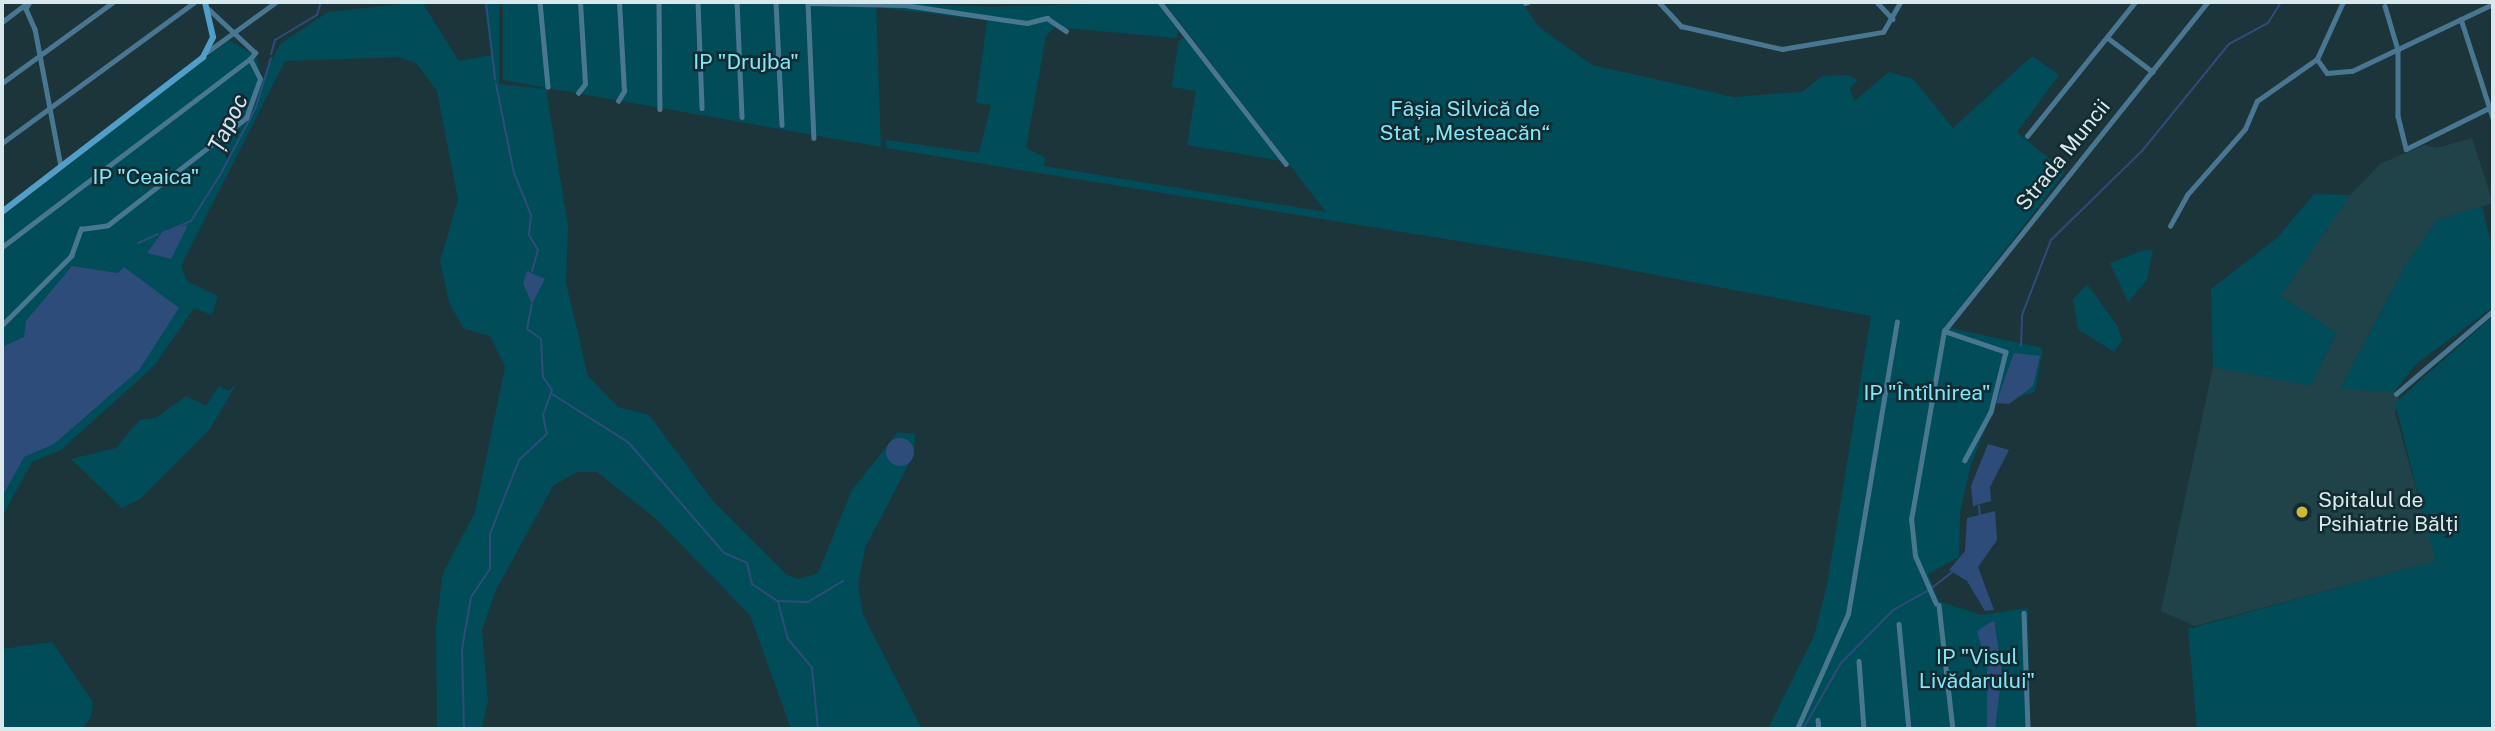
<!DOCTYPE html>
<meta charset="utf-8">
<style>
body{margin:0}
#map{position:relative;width:2495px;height:731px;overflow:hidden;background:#1c353b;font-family:"Public Sans",sans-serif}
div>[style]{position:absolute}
.built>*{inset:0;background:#20434a}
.green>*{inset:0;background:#004c58}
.water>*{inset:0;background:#2d4c7a}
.round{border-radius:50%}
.stream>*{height:2px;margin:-1px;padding:0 1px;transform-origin:1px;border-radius:1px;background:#2d4c7a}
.street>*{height:4.5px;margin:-2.25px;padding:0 2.25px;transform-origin:2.25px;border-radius:2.25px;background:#497792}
.secondary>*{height:6px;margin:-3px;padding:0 3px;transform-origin:3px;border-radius:3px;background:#519ec9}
.dots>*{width:19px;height:19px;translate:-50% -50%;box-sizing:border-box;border:4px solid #122b30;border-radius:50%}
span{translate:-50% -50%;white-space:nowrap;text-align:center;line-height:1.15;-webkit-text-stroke:5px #122b30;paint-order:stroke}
.park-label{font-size:21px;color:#86e4f7}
.street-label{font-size:21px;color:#d9e8eb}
.poi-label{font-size:21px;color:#d9e8eb}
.left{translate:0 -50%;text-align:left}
.water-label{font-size:23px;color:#d9e4f3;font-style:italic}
.frame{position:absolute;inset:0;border:4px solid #d9e8eb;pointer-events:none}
</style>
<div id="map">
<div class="built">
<i style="clip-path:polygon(2472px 138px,2493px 203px,2437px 220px,2405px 266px,2340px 389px,2392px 389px,2399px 396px,2395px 413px,2436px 561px,2195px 626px,2161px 611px,2213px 367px,2311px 385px,2337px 333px,2281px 296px,2341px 205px,2380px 164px,2424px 145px,2437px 148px)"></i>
</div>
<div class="green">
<i style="clip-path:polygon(422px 2px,459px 61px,491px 55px,484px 2px,499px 2px,499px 84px,546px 89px,568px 226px,566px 283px,588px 376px,618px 407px,649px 415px,713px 501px,786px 574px,798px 579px,818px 573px,852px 490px,898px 432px,915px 434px,914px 454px,865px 548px,858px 585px,863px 615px,922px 729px,791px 729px,750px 615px,655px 518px,597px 472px,577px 472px,553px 486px,496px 590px,482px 630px,488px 700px,482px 729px,437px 729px,436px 627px,443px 573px,475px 512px,505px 367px,490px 336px,463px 328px,449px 302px,440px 261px,458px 200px,437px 91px,416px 63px,399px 57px,285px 61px,181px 266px,188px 282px,218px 296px,212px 315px,194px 308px,154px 366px,61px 450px,32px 462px,2px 517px,2px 217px,229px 40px,256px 56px,262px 81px,280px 44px,328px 12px)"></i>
<i style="clip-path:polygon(503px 2px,876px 2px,881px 147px,503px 80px)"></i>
<i style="clip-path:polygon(881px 2px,990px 7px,1158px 2px,1178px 27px,1177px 38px,1055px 27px,1046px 36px,1026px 148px,1045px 158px,1044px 166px,1326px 212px,1164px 2px,1522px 2px,1538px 26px,1592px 65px,1734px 97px,1802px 92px,1823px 76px,1847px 75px,1858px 80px,1850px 88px,1854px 101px,1889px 72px,1913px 79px,1953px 128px,2032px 56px,2059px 75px,2017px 132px,2065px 172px,1945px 327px,2043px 348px,2035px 392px,1996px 403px,1971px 464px,1960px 513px,1959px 557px,1928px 574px,1939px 601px,1981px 615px,2028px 608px,2030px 729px,1768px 729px,1814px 636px,1827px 585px,1871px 316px,1593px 263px,886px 148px,886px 140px,979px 153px,991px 105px,976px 103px,987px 20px,882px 8px)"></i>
<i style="clip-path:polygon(1185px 37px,1282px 161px,1187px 145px,1196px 91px,1172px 87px,1178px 42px)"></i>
<i style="clip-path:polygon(2314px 194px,2350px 195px,2281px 296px,2337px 333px,2311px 386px,2213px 367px,2211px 289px,2277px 238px)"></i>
<i style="clip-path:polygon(2482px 206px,2493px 252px,2493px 307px,2415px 365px,2394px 392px,2340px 389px,2405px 266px,2437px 220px)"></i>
<i style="clip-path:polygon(2144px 250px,2153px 250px,2147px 280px,2128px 302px,2110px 263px)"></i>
<i style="clip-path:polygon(2087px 284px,2118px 327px,2122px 340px,2114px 352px,2078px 329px,2073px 299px)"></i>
<i style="clip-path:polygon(2493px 316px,2493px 729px,2197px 729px,2188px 629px,2435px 561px,2395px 403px)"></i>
<i style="clip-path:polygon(237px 383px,210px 429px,140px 499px,122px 508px,71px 459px,116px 448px,139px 420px,156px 418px,186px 396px,206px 406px,219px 386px,229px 391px)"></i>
<i style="clip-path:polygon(52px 642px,93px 702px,91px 717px,82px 729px,2px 729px,2px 649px)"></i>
</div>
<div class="water">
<i style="clip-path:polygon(188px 225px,171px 259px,147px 253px,163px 231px)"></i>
<i style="clip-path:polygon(72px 266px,118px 273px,124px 267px,179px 308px,139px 370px,54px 444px,24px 457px,2px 497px,2px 347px,24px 337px,26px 321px)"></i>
<i style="clip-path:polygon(527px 271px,545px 279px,532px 304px,523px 283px)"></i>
<i style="clip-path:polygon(2014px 353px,2040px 356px,2033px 386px,2009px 404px,1996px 403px)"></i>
<i class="round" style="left:886px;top:438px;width:28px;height:28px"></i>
<i style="clip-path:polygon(1988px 444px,2009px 450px,1990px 487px,1991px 501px,1973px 506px,1971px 486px)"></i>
<i style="clip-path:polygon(1995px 511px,1997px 540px,1978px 567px,1994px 610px,1985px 611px,1967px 581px,1949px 570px,1965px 551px,1967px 518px)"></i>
<i style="clip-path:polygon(1994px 620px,2002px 672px,1995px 729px,1987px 729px,1987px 667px,1977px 631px)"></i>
</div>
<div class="stream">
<i style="left:486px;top:2px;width:78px;rotate:83.3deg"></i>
<i style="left:271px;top:54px;width:15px;rotate:-74deg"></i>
<i style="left:275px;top:40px;width:49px;rotate:-30.8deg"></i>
<i style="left:317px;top:15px;width:14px;rotate:-73deg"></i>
<i style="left:496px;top:84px;width:91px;rotate:78.6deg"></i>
<i style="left:514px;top:173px;width:45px;rotate:68deg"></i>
<i style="left:531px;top:215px;width:20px;rotate:96deg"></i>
<i style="left:529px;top:235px;width:17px;rotate:59deg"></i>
<i style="left:538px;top:250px;width:22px;rotate:106deg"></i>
<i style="left:170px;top:230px;width:23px;rotate:-23deg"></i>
<i style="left:191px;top:221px;width:54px;rotate:-57.8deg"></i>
<i style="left:220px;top:175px;width:77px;rotate:-62.1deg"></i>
<i style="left:256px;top:107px;width:51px;rotate:-73deg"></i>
<i style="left:138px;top:243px;width:22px;rotate:-24deg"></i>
<i style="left:2021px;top:346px;width:31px;rotate:-88deg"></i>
<i style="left:2022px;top:315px;width:80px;rotate:-68.9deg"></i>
<i style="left:2051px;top:240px;width:127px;rotate:-44.4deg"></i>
<i style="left:2142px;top:151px;width:138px;rotate:-50.9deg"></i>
<i style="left:2229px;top:44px;width:44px;rotate:-28.3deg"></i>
<i style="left:2268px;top:23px;width:25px;rotate:-58deg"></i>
<i style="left:552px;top:394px;width:90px;rotate:32.3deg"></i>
<i style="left:628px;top:442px;width:147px;rotate:49.1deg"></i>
<i style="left:724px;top:553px;width:25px;rotate:23deg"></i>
<i style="left:747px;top:563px;width:22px;rotate:77deg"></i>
<i style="left:752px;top:584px;width:30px;rotate:34deg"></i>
<i style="left:777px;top:601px;width:31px;rotate:2deg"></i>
<i style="left:808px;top:602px;width:41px;rotate:-31deg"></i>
<i style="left:1979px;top:506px;width:9px;rotate:84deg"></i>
<i style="left:1933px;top:587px;width:24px;rotate:-38deg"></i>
<i style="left:778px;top:602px;width:38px;rotate:75deg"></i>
<i style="left:788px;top:639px;width:38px;rotate:50deg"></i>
<i style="left:812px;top:668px;width:61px;rotate:84.4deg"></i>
<i style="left:464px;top:729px;width:80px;rotate:-91.4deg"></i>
<i style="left:462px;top:649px;width:53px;rotate:-80.2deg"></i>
<i style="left:471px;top:597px;width:34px;rotate:-56deg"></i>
<i style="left:490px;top:569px;width:35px;rotate:-90deg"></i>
<i style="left:490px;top:534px;width:79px;rotate:-68.6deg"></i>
<i style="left:519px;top:460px;width:38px;rotate:-43deg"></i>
<i style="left:547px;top:434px;width:19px;rotate:-102deg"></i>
<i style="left:543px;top:415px;width:27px;rotate:-70deg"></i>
<i style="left:552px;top:390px;width:16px;rotate:-125deg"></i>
<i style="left:543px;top:377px;width:38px;rotate:-93deg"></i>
<i style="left:541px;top:339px;width:17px;rotate:-144deg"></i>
<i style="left:527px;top:329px;width:25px;rotate:-79deg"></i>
<i style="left:1803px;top:729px;width:76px;rotate:-60.1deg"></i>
<i style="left:1841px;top:663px;width:74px;rotate:-45.5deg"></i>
<i style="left:1893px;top:610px;width:39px;rotate:-29deg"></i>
</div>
<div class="street">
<i style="left:30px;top:2px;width:8px;rotate:120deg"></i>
<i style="left:26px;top:9px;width:22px;rotate:66deg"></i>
<i style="left:35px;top:29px;width:139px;rotate:79.3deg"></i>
<i style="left:540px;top:2px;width:85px;rotate:84.6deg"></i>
<i style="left:659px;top:2px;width:107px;rotate:89.5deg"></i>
<i style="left:698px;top:2px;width:106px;rotate:87.8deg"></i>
<i style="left:737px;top:2px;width:115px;rotate:87.5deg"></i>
<i style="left:776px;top:2px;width:123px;rotate:87.2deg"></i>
<i style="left:1160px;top:2px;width:205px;rotate:52.1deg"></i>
<i style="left:1659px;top:2px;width:33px;rotate:47deg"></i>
<i style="left:1681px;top:26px;width:104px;rotate:12.8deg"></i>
<i style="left:1782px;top:49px;width:102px;rotate:-9.6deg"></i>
<i style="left:1883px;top:32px;width:34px;rotate:-60deg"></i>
<i style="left:1877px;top:2px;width:23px;rotate:47deg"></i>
<i style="left:808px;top:3px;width:97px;rotate:1.2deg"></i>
<i style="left:905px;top:5px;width:123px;rotate:8.4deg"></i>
<i style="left:1027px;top:23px;width:21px;rotate:-14deg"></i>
<i style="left:1047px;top:18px;width:23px;rotate:34deg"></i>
<i style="left:808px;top:3px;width:135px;rotate:87.5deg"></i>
<i style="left:1525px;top:3px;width:3px;rotate:-18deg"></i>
<i style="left:2385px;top:6px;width:46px;rotate:73.5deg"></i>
<i style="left:2398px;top:50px;width:66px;rotate:90deg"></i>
<i style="left:2398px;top:116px;width:34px;rotate:76deg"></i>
<i style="left:2406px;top:149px;width:97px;rotate:-26.3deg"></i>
<i style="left:2461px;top:19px;width:104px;rotate:72.1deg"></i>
<i style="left:2px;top:22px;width:30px;rotate:-37deg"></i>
<i style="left:2108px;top:38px;width:56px;rotate:37.1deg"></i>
<i style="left:207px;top:52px;width:85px;rotate:-35.9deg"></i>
<i style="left:2317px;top:59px;width:17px;rotate:54deg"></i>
<i style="left:2327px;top:73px;width:25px;rotate:-5deg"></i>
<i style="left:2352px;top:71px;width:156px;rotate:-25.4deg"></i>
<i style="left:2px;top:83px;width:137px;rotate:-36.1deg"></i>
<i style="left:578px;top:93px;width:11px;rotate:-52deg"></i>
<i style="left:585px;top:84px;width:82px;rotate:-93.5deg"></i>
<i style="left:618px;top:101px;width:12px;rotate:-59deg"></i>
<i style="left:624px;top:91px;width:89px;rotate:-93.2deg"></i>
<i style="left:2027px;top:136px;width:172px;rotate:-51.1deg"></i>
<i style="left:2px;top:143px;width:239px;rotate:-36.2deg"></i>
<i style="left:2170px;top:226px;width:35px;rotate:-61deg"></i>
<i style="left:2187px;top:195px;width:88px;rotate:-48.7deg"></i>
<i style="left:2245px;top:129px;width:30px;rotate:-67deg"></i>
<i style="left:2257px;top:101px;width:73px;rotate:-35deg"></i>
<i style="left:2317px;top:59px;width:63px;rotate:-65.5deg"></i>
<i style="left:2px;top:247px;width:311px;rotate:-37.2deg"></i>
<i style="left:250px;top:59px;width:8px;rotate:-50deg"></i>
<i style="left:255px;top:53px;width:64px;rotate:-136.9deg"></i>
<i style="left:2px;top:325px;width:98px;rotate:-45deg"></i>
<i style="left:71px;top:256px;width:29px;rotate:-70deg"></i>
<i style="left:81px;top:229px;width:27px;rotate:-8deg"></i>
<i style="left:108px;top:225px;width:175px;rotate:-37.8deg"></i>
<i style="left:246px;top:118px;width:41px;rotate:-70.3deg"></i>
<i style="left:260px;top:79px;width:22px;rotate:-117deg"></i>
<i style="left:1944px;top:331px;width:65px;rotate:18.7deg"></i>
<i style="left:2006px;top:352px;width:62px;rotate:104deg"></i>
<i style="left:1991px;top:412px;width:55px;rotate:118.4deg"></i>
<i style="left:2396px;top:394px;width:128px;rotate:-40.6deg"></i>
<i style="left:1936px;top:604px;width:52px;rotate:-113.6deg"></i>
<i style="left:1915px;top:556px;width:36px;rotate:-96deg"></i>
<i style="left:1911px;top:520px;width:192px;rotate:-80.1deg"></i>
<i style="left:1944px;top:331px;width:422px;rotate:-51.3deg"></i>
<i style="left:1939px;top:605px;width:125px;rotate:83.6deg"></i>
<i style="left:2024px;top:613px;width:116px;rotate:88deg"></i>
<i style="left:1899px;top:624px;width:105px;rotate:84.6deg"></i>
<i style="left:1859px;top:661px;width:68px;rotate:85.8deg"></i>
<i style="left:1818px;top:720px;width:9px;rotate:84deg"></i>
<i style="left:1797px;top:729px;width:126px;rotate:-66.1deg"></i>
<i style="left:1848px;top:614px;width:296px;rotate:-80.5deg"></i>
</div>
<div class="secondary">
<i style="left:2px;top:212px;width:254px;rotate:-37.6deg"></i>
<i style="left:203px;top:57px;width:22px;rotate:-63deg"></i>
<i style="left:213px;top:37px;width:36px;rotate:-103deg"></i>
</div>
<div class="dots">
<i style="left:2302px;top:512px;background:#d0b836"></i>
</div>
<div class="park-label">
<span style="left:746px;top:62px">IP "Drujba"</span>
<span style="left:1465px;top:121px">Fâșia Silvică de<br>Stat „Mesteacăn“</span>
<span style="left:146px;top:177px">IP "Ceaica"</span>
<span style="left:1927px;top:393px">IP "Întîlnirea"</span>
<span style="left:1977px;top:669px">IP "Visul<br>Livădarului"</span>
</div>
<div class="street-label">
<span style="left:2063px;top:155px;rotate:-51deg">Strada Muncii</span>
</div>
<div class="poi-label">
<span class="left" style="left:2318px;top:512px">Spitalul de<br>Psihiatrie Bălți</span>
</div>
<div class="water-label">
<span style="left:228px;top:123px;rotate:-64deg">Țapoc</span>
</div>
<div class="frame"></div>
</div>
